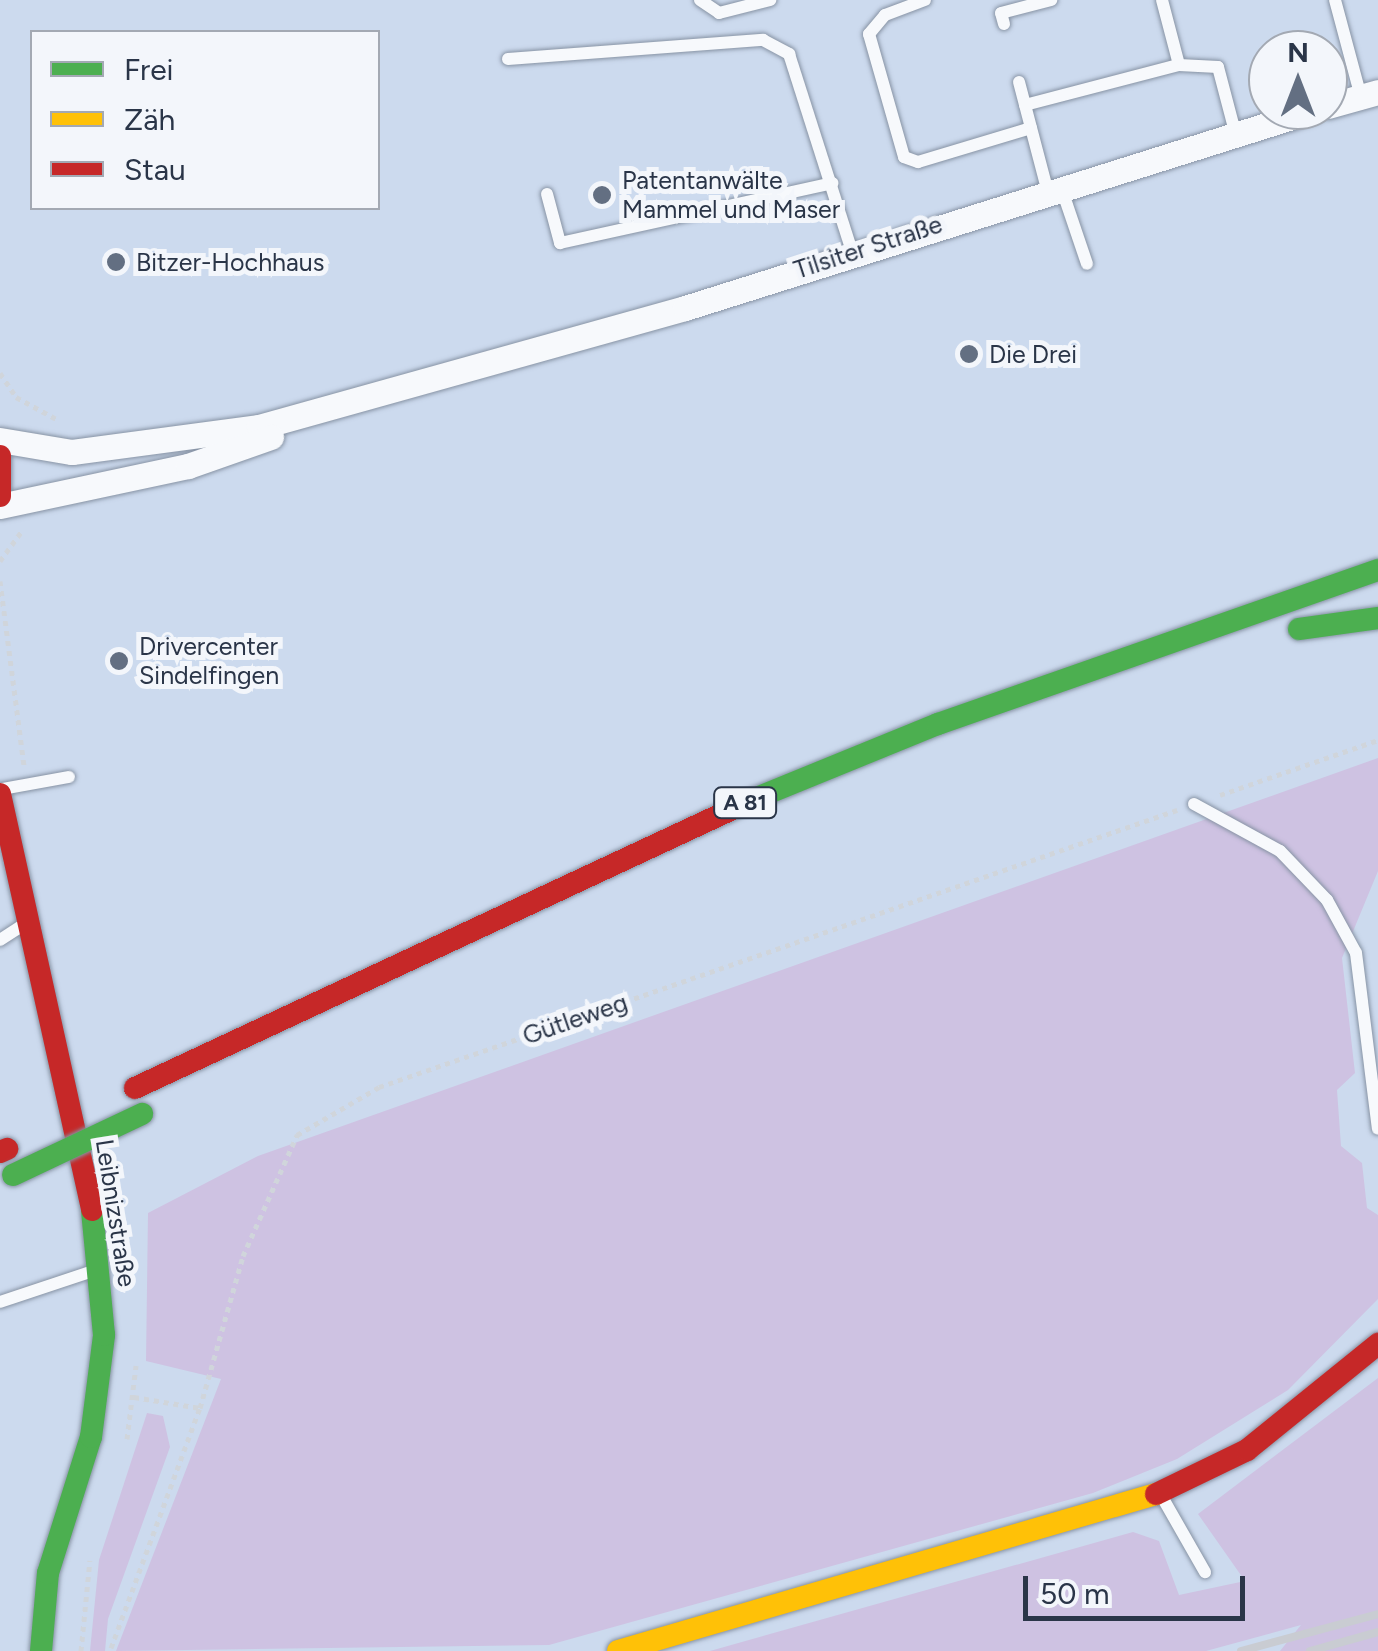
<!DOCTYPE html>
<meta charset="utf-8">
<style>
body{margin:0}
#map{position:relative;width:1378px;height:1651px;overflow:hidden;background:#ccdaee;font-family:Figtree,sans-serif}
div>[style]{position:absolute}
.green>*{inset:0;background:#cec2e2}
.path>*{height:5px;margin-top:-2.5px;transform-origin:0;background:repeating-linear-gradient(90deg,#d0d5db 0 5px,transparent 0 10px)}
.roads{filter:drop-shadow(0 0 2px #8793a4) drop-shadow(0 0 2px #8793a4)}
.lane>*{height:12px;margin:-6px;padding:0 6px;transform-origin:6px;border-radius:6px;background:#f7f9fc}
.street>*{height:25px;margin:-12.5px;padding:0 12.5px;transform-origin:12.5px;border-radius:12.5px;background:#f7f9fc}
.fast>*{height:22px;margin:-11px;padding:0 11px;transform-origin:11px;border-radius:11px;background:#4caf50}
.slow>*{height:22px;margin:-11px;padding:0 11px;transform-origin:11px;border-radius:11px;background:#ffc107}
.jam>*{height:22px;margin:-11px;padding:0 11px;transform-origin:11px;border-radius:11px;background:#c62828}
.rail>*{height:8px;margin:-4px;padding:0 4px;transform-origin:4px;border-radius:4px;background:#c9ccd2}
.bridges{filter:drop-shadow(0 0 2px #8793a4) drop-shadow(0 0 2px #8793a4)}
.fast-bridge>*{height:22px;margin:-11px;padding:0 11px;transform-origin:11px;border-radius:11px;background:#4caf50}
.dots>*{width:28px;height:28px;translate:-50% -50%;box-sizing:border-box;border:5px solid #f3f6fb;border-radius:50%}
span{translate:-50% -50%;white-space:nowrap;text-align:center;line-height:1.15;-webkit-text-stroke:10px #f3f6fb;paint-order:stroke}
.shield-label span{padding:2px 8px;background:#f3f6fb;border:2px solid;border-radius:8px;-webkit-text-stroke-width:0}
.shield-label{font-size:22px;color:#2a3548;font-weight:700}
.poi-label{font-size:25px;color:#2a3548}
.left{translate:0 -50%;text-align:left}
.street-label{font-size:25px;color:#2a3548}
.legend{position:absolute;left:30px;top:30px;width:350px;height:180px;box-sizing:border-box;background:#f3f6fb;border:2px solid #a3a9b3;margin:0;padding:12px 18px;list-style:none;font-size:30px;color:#2a3548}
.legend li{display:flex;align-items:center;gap:20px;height:50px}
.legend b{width:50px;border:2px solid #a3a9b3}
.north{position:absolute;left:1248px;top:30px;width:100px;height:100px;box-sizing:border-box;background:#f3f6fb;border:2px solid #a3a9b3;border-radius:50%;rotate:0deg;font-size:28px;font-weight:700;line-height:40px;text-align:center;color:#2a3548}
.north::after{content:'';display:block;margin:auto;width:35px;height:45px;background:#636f82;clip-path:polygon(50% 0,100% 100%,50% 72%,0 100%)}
.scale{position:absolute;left:1023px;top:1576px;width:222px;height:45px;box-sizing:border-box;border:5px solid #2a3548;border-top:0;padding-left:12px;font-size:30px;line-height:35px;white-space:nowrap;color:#2a3548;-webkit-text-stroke:8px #f3f6fb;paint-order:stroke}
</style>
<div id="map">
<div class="green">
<i style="clip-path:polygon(1378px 758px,1378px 871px,1342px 958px,1355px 1073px,1337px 1090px,1341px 1146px,1362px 1163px,1367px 1208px,1378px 1215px,1378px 1299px,1288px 1390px,1177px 1459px,1093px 1493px,549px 1645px,116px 1651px,221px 1379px,146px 1361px,148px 1213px,258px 1156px)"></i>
<i style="clip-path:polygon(1378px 1378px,1378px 1651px,1280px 1651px,1301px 1625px,1206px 1651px,710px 1651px,1133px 1532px,1159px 1541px,1179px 1595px,1245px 1581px,1198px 1514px)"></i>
<i style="clip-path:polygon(147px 1413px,163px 1416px,170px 1447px,108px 1619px,105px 1651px,90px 1651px,99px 1560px)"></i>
</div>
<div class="path">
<i style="left:0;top:373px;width:29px;rotate:56deg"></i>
<i style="left:16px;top:397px;width:48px;rotate:28.7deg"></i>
<i style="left:0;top:561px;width:39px;rotate:-54deg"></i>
<i style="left:0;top:581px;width:188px;rotate:82.6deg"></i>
<i style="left:1220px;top:795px;width:167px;rotate:-19.2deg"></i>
<i style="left:134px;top:1397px;width:67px;rotate:9.5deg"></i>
<i style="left:127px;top:1439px;width:74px;rotate:-83deg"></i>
<i style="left:111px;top:1648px;width:256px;rotate:-69.7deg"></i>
<i style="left:200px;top:1408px;width:158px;rotate:-74.2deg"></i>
<i style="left:243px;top:1256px;width:133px;rotate:-65.9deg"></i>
<i style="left:297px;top:1135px;width:95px;rotate:-30.3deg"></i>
<i style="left:379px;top:1087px;width:845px;rotate:-19.14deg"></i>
<i style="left:81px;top:1651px;width:91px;rotate:-84.4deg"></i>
</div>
<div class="roads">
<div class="lane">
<i style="left:700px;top:0;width:23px;rotate:34deg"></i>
<i style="left:719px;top:13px;width:53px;rotate:-14.3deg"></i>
<i style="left:925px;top:0;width:43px;rotate:159.4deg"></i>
<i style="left:885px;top:15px;width:25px;rotate:130deg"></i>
<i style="left:869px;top:34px;width:128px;rotate:74.1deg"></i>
<i style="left:904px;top:157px;width:15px;rotate:20deg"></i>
<i style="left:918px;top:162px;width:118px;rotate:-16.7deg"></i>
<i style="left:1162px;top:0;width:67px;rotate:75.3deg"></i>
<i style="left:1335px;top:0;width:100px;rotate:75deg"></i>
<i style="left:1004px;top:24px;width:11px;rotate:-105deg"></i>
<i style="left:1001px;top:13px;width:52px;rotate:-14.6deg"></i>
<i style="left:508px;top:59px;width:256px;rotate:-4.3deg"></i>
<i style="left:763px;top:40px;width:30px;rotate:28deg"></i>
<i style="left:789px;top:54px;width:208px;rotate:72.3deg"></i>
<i style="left:1019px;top:82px;width:111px;rotate:75.3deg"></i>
<i style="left:1025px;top:105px;width:159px;rotate:-14.6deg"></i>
<i style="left:1179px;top:65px;width:39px;rotate:3deg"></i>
<i style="left:1218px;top:67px;width:67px;rotate:75.3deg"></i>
<i style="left:1061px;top:187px;width:81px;rotate:71.3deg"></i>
<i style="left:547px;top:194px;width:51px;rotate:75.1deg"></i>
<i style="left:560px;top:243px;width:279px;rotate:-12.4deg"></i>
<i style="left:2px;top:789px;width:68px;rotate:-10.2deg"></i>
<i style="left:1194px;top:804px;width:98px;rotate:28.7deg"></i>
<i style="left:1280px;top:851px;width:68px;rotate:46.2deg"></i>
<i style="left:1327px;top:900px;width:60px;rotate:61.3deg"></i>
<i style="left:1356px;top:953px;width:177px;rotate:82.9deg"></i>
<i style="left:0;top:940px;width:30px;rotate:-33deg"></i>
<i style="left:0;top:1302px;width:98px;rotate:-18.4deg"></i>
<i style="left:1161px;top:1495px;width:89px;rotate:60.3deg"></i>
</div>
<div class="street">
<i style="left:1328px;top:106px;width:52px;rotate:-15.6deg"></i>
<i style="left:0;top:440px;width:73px;rotate:9.5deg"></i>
<i style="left:72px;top:452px;width:189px;rotate:-7.6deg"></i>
<i style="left:259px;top:427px;width:442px;rotate:-15.6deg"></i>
<i style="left:685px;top:308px;width:659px;rotate:-17.47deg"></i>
<i style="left:0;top:506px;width:192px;rotate:-12deg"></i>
<i style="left:188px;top:466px;width:88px;rotate:-19.3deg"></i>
</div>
<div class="fast">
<i style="left:1299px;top:629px;width:80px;rotate:-7.9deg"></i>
<i style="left:754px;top:799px;width:199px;rotate:-22.2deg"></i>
<i style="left:938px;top:724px;width:466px;rotate:-19.3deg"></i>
<i style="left:41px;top:1651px;width:78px;rotate:-84.9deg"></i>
<i style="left:48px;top:1573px;width:143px;rotate:-72.5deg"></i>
<i style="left:91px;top:1437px;width:103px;rotate:-82.7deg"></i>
<i style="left:104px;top:1335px;width:126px;rotate:-95.5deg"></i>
</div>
<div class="slow">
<i style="left:618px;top:1651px;width:560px;rotate:-16.27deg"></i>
</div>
<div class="jam">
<i style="left:0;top:456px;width:40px;rotate:90deg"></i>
<i style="left:0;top:794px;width:426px;rotate:77.5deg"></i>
<i style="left:135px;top:1088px;width:683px;rotate:-25.03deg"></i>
<i style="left:0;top:1152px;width:8px;rotate:-23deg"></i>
<i style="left:1156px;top:1494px;width:101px;rotate:-25.8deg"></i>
<i style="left:1247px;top:1450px;width:169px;rotate:-39deg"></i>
</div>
</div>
<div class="rail">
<i style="left:1241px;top:1651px;width:142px;rotate:-15.1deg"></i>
<i style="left:1310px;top:1651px;width:71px;rotate:-15.6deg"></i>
</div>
<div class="bridges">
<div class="fast-bridge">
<i style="left:13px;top:1175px;width:143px;rotate:-25.3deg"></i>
</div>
</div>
<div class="dots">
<i style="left:602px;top:195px;background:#636f82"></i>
<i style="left:116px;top:262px;background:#636f82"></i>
<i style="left:969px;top:354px;background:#636f82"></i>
<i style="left:119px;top:661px;background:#636f82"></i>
</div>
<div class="shield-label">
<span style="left:745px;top:803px">A 81</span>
</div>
<div class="poi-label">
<span class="left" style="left:622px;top:195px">Patentanwälte<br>Mammel und Maser</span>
<span class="left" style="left:136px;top:262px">Bitzer-Hochhaus</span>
<span class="left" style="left:989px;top:354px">Die Drei</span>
<span class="left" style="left:139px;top:661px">Drivercenter<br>Sindelfingen</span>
</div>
<div class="street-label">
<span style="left:868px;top:247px;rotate:-18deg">Tilsiter Straße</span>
<span style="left:575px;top:1019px;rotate:-19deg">Gütleweg</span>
<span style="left:116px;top:1213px;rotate:81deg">Leibnizstraße</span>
</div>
<ul class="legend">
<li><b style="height:12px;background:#4caf50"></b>Frei</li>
<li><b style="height:12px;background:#ffc107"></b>Zäh</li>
<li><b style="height:12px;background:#c62828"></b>Stau</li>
</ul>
<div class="north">N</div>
<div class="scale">50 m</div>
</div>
